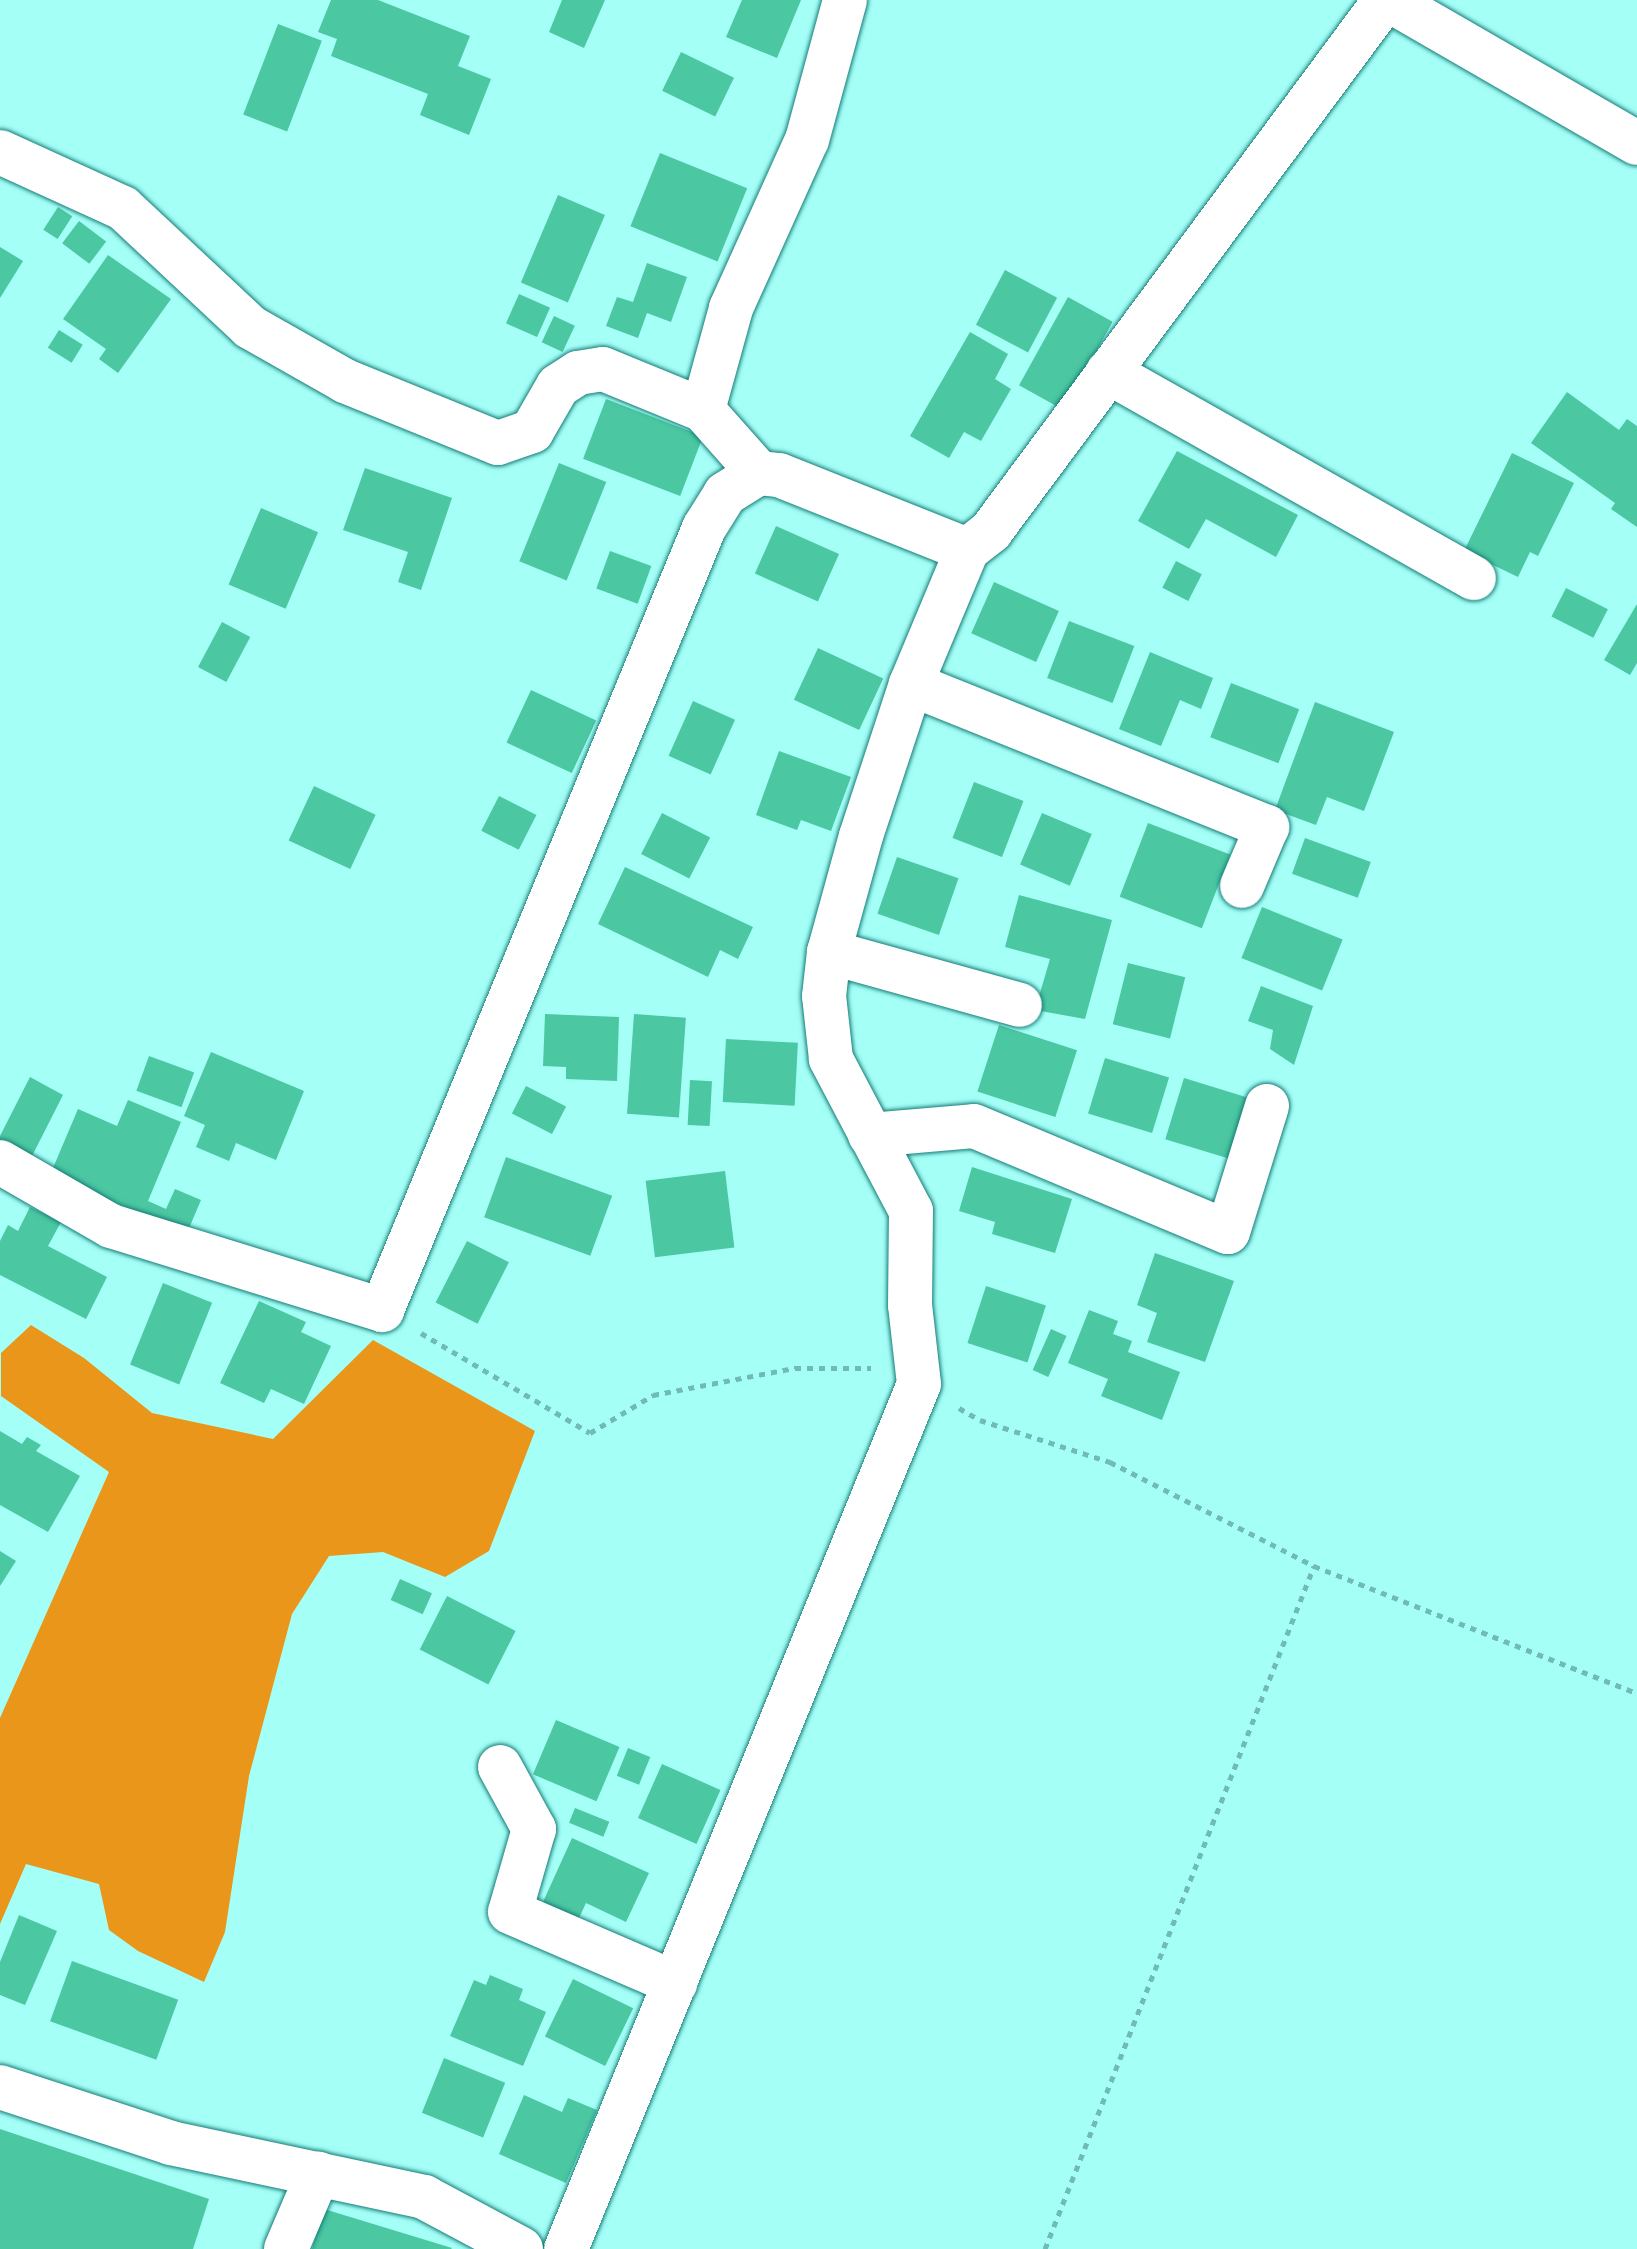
<!DOCTYPE html>
<style>
body{margin:0}
#map{position:relative;width:1637px;height:2249px;overflow:hidden;background:#a4fff7;font-family:Quicksand,sans-serif}
div>[style]{position:absolute}
.forest>*{inset:0;background:#e9961b}
.building>*{inset:0;background:#4bc7a1;transform-origin:0 0}
.path>*{height:5px;margin-top:-2.5px;transform-origin:0;background:repeating-linear-gradient(90deg,#70bbb5 0 6px,transparent 0 12px)}
.roads{filter:drop-shadow(0 0 2px #147c77) drop-shadow(0 0 2px #147c77)}
.minor>*{height:44px;margin:-22px;padding:0 22px;transform-origin:22px;border-radius:22px;background:#fff}
span{translate:-50% -50%;white-space:nowrap;text-align:center;line-height:1.15;-webkit-text-stroke:7px #ecfdfb;paint-order:stroke}
</style>
<div id="map">
<div class="forest">
<i style="clip-path:polygon(31px 1325px,84px 1358px,152px 1413px,273px 1439px,373px 1340px,535px 1431px,489px 1551px,445px 1577px,383px 1552px,329px 1556px,292px 1614px,249px 1776px,225px 1932px,204px 1982px,138px 1951px,109px 1930px,99px 1884px,26px 1864px,0 1924px,0 1718px,109px 1472px,1px 1396px,1px 1353px)"></i>
</div>
<div class="building">
<i style="clip-path:polygon(331px 0,378px 0,470px 36px,458px 66px,491px 79px,469px 135px,420px 115px,428px 94px,331px 56px,337px 39px,318px 32px)"></i>
<i style="clip-path:polygon(562px 0,605px 0,584px 48px,549px 32px)"></i>
<i style="clip-path:polygon(742px 0,801px 0,777px 58px,726px 37px)"></i>
<i style="left:278px;top:24px;width:47px;height:97px;rotate:21deg"></i>
<i style="left:681px;top:52px;width:59px;height:43px;rotate:26deg"></i>
<i style="left:660px;top:153px;width:94px;height:79px;rotate:22deg"></i>
<i style="left:558px;top:195px;width:51px;height:95px;rotate:23deg"></i>
<i style="left:58px;top:207px;width:17px;height:27px;rotate:33deg"></i>
<i style="left:79px;top:221px;width:34px;height:28px;rotate:37deg"></i>
<i style="clip-path:polygon(0 247px,23px 261px,0 298px)"></i>
<i style="clip-path:polygon(108px 255px,171px 299px,118px 373px,99px 359px,106px 349px,63px 319px)"></i>
<i style="clip-path:polygon(647px 263px,687px 277px,671px 322px,647px 313px,638px 338px,606px 326px,617px 297px,633px 302px)"></i>
<i style="left:1005px;top:270px;width:59px;height:62px;rotate:28deg"></i>
<i style="left:519px;top:294px;width:34px;height:32px;rotate:24deg"></i>
<i style="left:1068px;top:297px;width:51px;height:101px;rotate:29deg"></i>
<i style="left:554px;top:316px;width:23px;height:29px;rotate:25deg"></i>
<i style="left:59px;top:330px;width:28px;height:21px;rotate:32deg"></i>
<i style="clip-path:polygon(970px 332px,1008px 354px,995px 379px,1011px 389px,981px 441px,964px 432px,949px 458px,910px 436px)"></i>
<i style="clip-path:polygon(1567px 392px,1619px 430px,1627px 419px,1637px 426px,1637px 527px,1611px 509px,1615px 503px,1531px 443px)"></i>
<i style="left:606px;top:399px;width:104px;height:64px;rotate:21deg"></i>
<i style="clip-path:polygon(1177px 451px,1298px 515px,1276px 557px,1206px 519px,1189px 549px,1138px 521px)"></i>
<i style="clip-path:polygon(1512px 453px,1574px 483px,1538px 556px,1530px 552px,1518px 577px,1464px 551px)"></i>
<i style="left:559px;top:463px;width:51px;height:106px;rotate:22deg"></i>
<i style="clip-path:polygon(365px 468px,452px 498px,421px 590px,398px 582px,408px 552px,343px 530px)"></i>
<i style="left:261px;top:508px;width:62px;height:83px;rotate:23deg"></i>
<i style="left:776px;top:526px;width:69px;height:52px;rotate:24deg"></i>
<i style="left:610px;top:551px;width:44px;height:40px;rotate:20deg"></i>
<i style="left:1176px;top:561px;width:29px;height:30px;rotate:27deg"></i>
<i style="left:994px;top:582px;width:71px;height:56px;rotate:24deg"></i>
<i style="left:1566px;top:588px;width:47px;height:32px;rotate:27deg"></i>
<i style="clip-path:polygon(1637px 604px,1637px 663px,1630px 675px,1604px 660px)"></i>
<i style="left:1069px;top:621px;width:70px;height:61px;rotate:21deg"></i>
<i style="left:222px;top:622px;width:32px;height:51px;rotate:28deg"></i>
<i style="left:818px;top:648px;width:72px;height:57px;rotate:25deg"></i>
<i style="clip-path:polygon(1150px 652px,1213px 678px,1201px 709px,1180px 700px,1161px 746px,1119px 729px)"></i>
<i style="left:1231px;top:683px;width:73px;height:58px;rotate:21deg"></i>
<i style="left:531px;top:690px;width:72px;height:58px;rotate:25deg"></i>
<i style="left:693px;top:701px;width:46px;height:60px;rotate:24deg"></i>
<i style="clip-path:polygon(1315px 702px,1394px 732px,1364px 811px,1327px 797px,1316px 825px,1275px 810px)"></i>
<i style="clip-path:polygon(779px 751px,851px 777px,831px 831px,801px 820px,797px 830px,756px 815px)"></i>
<i style="left:974px;top:782px;width:53px;height:60px;rotate:21deg"></i>
<i style="left:314px;top:786px;width:68px;height:60px;rotate:25deg"></i>
<i style="left:499px;top:796px;width:42px;height:39px;rotate:27deg"></i>
<i style="left:662px;top:813px;width:54px;height:46px;rotate:27deg"></i>
<i style="left:1042px;top:813px;width:54px;height:56px;rotate:23deg"></i>
<i style="left:1148px;top:823px;width:88px;height:79px;rotate:21deg"></i>
<i style="left:1305px;top:838px;width:70px;height:38px;rotate:20deg"></i>
<i style="left:897px;top:857px;width:65px;height:60px;rotate:19deg"></i>
<i style="clip-path:polygon(625px 867px,753px 927px,738px 959px,720px 950px,708px 977px,598px 924px)"></i>
<i style="clip-path:polygon(1019px 895px,1112px 920px,1085px 1019px,1035px 1010px,1050px 959px,1005px 947px)"></i>
<i style="left:1262px;top:907px;width:87px;height:55px;rotate:22deg"></i>
<i style="left:1128px;top:963px;width:59px;height:63px;rotate:14deg"></i>
<i style="clip-path:polygon(1261px 986px,1313px 1006px,1294px 1065px,1270px 1049px,1273px 1030px,1248px 1021px)"></i>
<i style="clip-path:polygon(545px 1014px,619px 1017px,617px 1081px,566px 1079px,566px 1067px,543px 1066px)"></i>
<i style="left:634px;top:1014px;width:52px;height:100px;rotate:4deg"></i>
<i style="left:999px;top:1025px;width:82px;height:70px;rotate:18deg"></i>
<i style="left:726px;top:1039px;width:72px;height:63px;rotate:3deg"></i>
<i style="clip-path:polygon(211px 1052px,304px 1091px,276px 1160px,236px 1143px,229px 1161px,196px 1147px,205px 1125px,184px 1116px)"></i>
<i style="left:149px;top:1056px;width:48px;height:37px;rotate:20deg"></i>
<i style="left:1105px;top:1058px;width:67px;height:58px;rotate:17deg"></i>
<i style="clip-path:polygon(30px 1077px,63px 1095px,30px 1160px,0 1144px,0 1136px)"></i>
<i style="left:1184px;top:1078px;width:68px;height:64px;rotate:17deg"></i>
<i style="left:690px;top:1080px;width:22px;height:45px;rotate:3deg"></i>
<i style="left:526px;top:1086px;width:45px;height:31px;rotate:27deg"></i>
<i style="clip-path:polygon(128px 1100px,181px 1122px,148px 1201px,166px 1209px,175px 1189px,201px 1200px,187px 1233px,50px 1175px,78px 1109px,117px 1126px)"></i>
<i style="left:506px;top:1157px;width:113px;height:64px;rotate:20deg"></i>
<i style="clip-path:polygon(972px 1167px,1072px 1199px,1055px 1253px,992px 1234px,995px 1222px,959px 1211px)"></i>
<i style="left:725px;top:1171px;width:77px;height:80px;rotate:83deg"></i>
<i style="clip-path:polygon(30px 1207px,61px 1222px,48px 1246px,107px 1277px,86px 1319px,0 1275px,0 1241px,8px 1225px,18px 1231px)"></i>
<i style="left:467px;top:1241px;width:47px;height:69px;rotate:27deg"></i>
<i style="clip-path:polygon(1155px 1253px,1234px 1281px,1205px 1362px,1147px 1342px,1157px 1313px,1137px 1305px)"></i>
<i style="left:163px;top:1283px;width:53px;height:88px;rotate:22deg"></i>
<i style="left:986px;top:1286px;width:63px;height:60px;rotate:18deg"></i>
<i style="clip-path:polygon(259px 1301px,306px 1322px,301px 1332px,331px 1346px,304px 1404px,271px 1389px,264px 1403px,220px 1383px)"></i>
<i style="clip-path:polygon(1089px 1310px,1118px 1321px,1113px 1334px,1132px 1341px,1128px 1352px,1180px 1372px,1162px 1420px,1101px 1396px,1108px 1379px,1068px 1363px)"></i>
<i style="left:1051px;top:1329px;width:17px;height:45px;rotate:24deg"></i>
<i style="clip-path:polygon(0 1431px,22px 1444px,27px 1437px,41px 1445px,36px 1451px,80px 1476px,48px 1532px,0 1505px)"></i>
<i style="clip-path:polygon(0 1551px,16px 1561px,0 1586px)"></i>
<i style="left:400px;top:1579px;width:35px;height:23px;rotate:24deg"></i>
<i style="left:447px;top:1596px;width:77px;height:60px;rotate:27deg"></i>
<i style="left:556px;top:1720px;width:69px;height:59px;rotate:23deg"></i>
<i style="left:628px;top:1748px;width:24px;height:30px;rotate:22deg"></i>
<i style="left:662px;top:1764px;width:64px;height:59px;rotate:24deg"></i>
<i style="left:575px;top:1808px;width:37px;height:16px;rotate:22deg"></i>
<i style="clip-path:polygon(572px 1838px,649px 1873px,626px 1922px,586px 1903px,579px 1918px,543px 1902px)"></i>
<i style="clip-path:polygon(19px 1915px,57px 1931px,25px 2005px,0 1995px,0 1962px)"></i>
<i style="left:72px;top:1961px;width:113px;height:64px;rotate:20deg"></i>
<i style="clip-path:polygon(490px 1975px,523px 1989px,519px 2000px,546px 2012px,523px 2066px,450px 2036px,474px 1980px,486px 1985px)"></i>
<i style="left:573px;top:1979px;width:67px;height:64px;rotate:26deg"></i>
<i style="left:444px;top:2058px;width:66px;height:59px;rotate:22deg"></i>
<i style="clip-path:polygon(524px 2095px,562px 2112px,568px 2098px,597px 2110px,566px 2183px,499px 2154px)"></i>
<i style="clip-path:polygon(0 2129px,209px 2199px,193px 2249px,0 2249px)"></i>
<i style="clip-path:polygon(324px 2209px,452px 2248px,451px 2249px,312px 2249px)"></i>
</div>
<div class="path">
<i style="left:421px;top:1333px;width:196px;rotate:30.6deg"></i>
<i style="left:590px;top:1433px;width:74px;rotate:-31.1deg"></i>
<i style="left:653px;top:1395px;width:145px;rotate:-10.8deg"></i>
<i style="left:795px;top:1368px;width:76px"></i>
<i style="left:959px;top:1408px;width:24px;rotate:30deg"></i>
<i style="left:980px;top:1420px;width:137px;rotate:17.9deg"></i>
<i style="left:1110px;top:1462px;width:229px;rotate:27deg"></i>
<i style="left:1314px;top:1566px;width:347px;rotate:21.5deg"></i>
<i style="left:1045px;top:2249px;width:734px;rotate:-68.5deg"></i>
</div>
<div class="roads">
<div class="minor">
<i style="left:1389px;top:0;width:286px;rotate:30deg"></i>
<i style="left:0;top:152px;width:135px;rotate:24.5deg"></i>
<i style="left:123px;top:208px;width:174px;rotate:43.1deg"></i>
<i style="left:250px;top:327px;width:109px;rotate:29.6deg"></i>
<i style="left:345px;top:381px;width:165px;rotate:22.1deg"></i>
<i style="left:498px;top:443px;width:36px;rotate:-19deg"></i>
<i style="left:532px;top:431px;width:52px;rotate:-60deg"></i>
<i style="left:558px;top:386px;width:24px;rotate:-33deg"></i>
<i style="left:578px;top:373px;width:25px;rotate:-9deg"></i>
<i style="left:603px;top:369px;width:108px;rotate:22.3deg"></i>
<i style="left:703px;top:410px;width:84px;rotate:48.4deg"></i>
<i style="left:1108px;top:372px;width:420px;rotate:29.4deg"></i>
<i style="left:703px;top:410px;width:106px;rotate:-74.6deg"></i>
<i style="left:731px;top:308px;width:184px;rotate:-65.7deg"></i>
<i style="left:807px;top:140px;width:145px;rotate:-74.8deg"></i>
<i style="left:911px;top:684px;width:384px;rotate:21.9deg"></i>
<i style="left:1267px;top:827px;width:64px;rotate:113deg"></i>
<i style="left:829px;top:952px;width:198px;rotate:15.5deg"></i>
<i style="left:870px;top:1135px;width:104px;rotate:-4.9deg"></i>
<i style="left:974px;top:1126px;width:275px;rotate:22.7deg"></i>
<i style="left:1228px;top:1232px;width:132px;rotate:-72.8deg"></i>
<i style="left:0;top:1162px;width:128px;rotate:30deg"></i>
<i style="left:111px;top:1226px;width:284px;rotate:17.2deg"></i>
<i style="left:382px;top:1310px;width:846px;rotate:-67.62deg"></i>
<i style="left:704px;top:528px;width:40px;rotate:-58deg"></i>
<i style="left:725px;top:494px;width:40px;rotate:-32deg"></i>
<i style="left:759px;top:473px;width:20px;rotate:6deg"></i>
<i style="left:779px;top:475px;width:202px;rotate:21.7deg"></i>
<i style="left:967px;top:550px;width:31px;rotate:-38deg"></i>
<i style="left:991px;top:531px;width:661px;rotate:-53.42deg"></i>
<i style="left:500px;top:1767px;width:71px;rotate:61.3deg"></i>
<i style="left:534px;top:1829px;width:86px;rotate:106.1deg"></i>
<i style="left:510px;top:1912px;width:180px;rotate:23.3deg"></i>
<i style="left:0;top:2087px;width:180px;rotate:18.1deg"></i>
<i style="left:171px;top:2143px;width:259px;rotate:12deg"></i>
<i style="left:424px;top:2197px;width:110px;rotate:28.2deg"></i>
<i style="left:286px;top:2249px;width:82px;rotate:-66.9deg"></i>
<i style="left:566px;top:2249px;width:934px;rotate:-67.8deg"></i>
<i style="left:919px;top:1384px;width:80px;rotate:-96.5deg"></i>
<i style="left:910px;top:1305px;width:94px;rotate:-89.4deg"></i>
<i style="left:911px;top:1211px;width:172px;rotate:-117.8deg"></i>
<i style="left:831px;top:1059px;width:63px;rotate:-96.3deg"></i>
<i style="left:824px;top:996px;width:44px;rotate:-83.5deg"></i>
<i style="left:829px;top:952px;width:120px;rotate:-74.6deg"></i>
<i style="left:861px;top:836px;width:160px;rotate:-71.8deg"></i>
<i style="left:911px;top:684px;width:145px;rotate:-67.3deg"></i>
</div>
</div>
</div>
